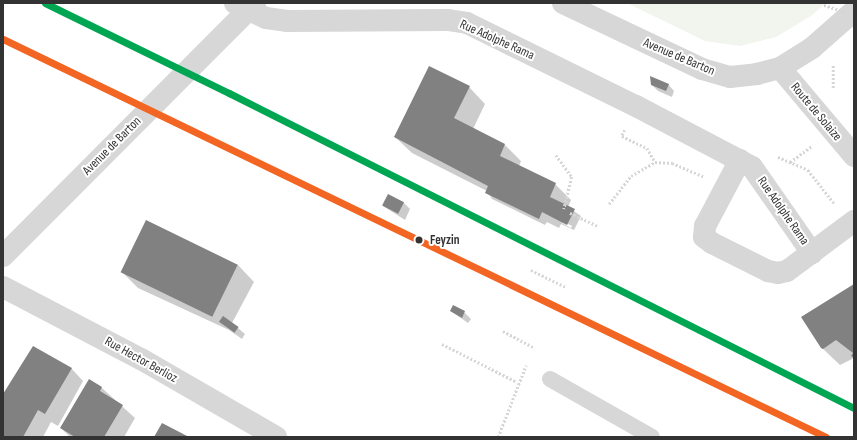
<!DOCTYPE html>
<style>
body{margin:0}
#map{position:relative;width:857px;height:440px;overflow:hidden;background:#fff;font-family:"Sofia Sans Condensed",sans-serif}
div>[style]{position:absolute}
.green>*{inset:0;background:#f1f5ed}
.shadow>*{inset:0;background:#0003}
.building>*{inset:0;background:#818181;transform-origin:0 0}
.path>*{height:2.5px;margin-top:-1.25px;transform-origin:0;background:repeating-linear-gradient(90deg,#d6d6d6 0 2px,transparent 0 4px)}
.service>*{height:16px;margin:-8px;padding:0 8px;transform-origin:8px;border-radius:8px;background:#d7d7d7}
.minor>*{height:22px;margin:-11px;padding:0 11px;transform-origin:11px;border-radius:11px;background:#d7d7d7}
.tertiary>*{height:22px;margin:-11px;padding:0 11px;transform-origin:11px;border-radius:11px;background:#d7d7d7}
.path-bridge>*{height:2.5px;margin-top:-1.25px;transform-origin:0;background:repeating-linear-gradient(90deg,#d6d6d6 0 2px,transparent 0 4px)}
.tertiary-bridge>*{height:22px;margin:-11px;padding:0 11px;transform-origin:11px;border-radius:11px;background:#d7d7d7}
.rail-1>*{height:7px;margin:-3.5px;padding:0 3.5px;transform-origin:3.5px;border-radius:3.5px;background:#f26522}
.rail-2>*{height:7px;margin:-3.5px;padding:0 3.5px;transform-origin:3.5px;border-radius:3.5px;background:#00a651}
.dots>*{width:11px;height:11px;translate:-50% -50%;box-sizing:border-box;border:2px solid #fff;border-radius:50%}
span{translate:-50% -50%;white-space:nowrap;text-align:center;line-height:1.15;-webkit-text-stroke:4px #fff;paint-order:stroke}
.street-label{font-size:13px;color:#333}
.stop-label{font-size:13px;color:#333;font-weight:700}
.left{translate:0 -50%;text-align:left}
.frame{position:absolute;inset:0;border:4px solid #333;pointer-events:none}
</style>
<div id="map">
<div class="green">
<i style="clip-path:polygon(627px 3px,826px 3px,811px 16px,776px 37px,740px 46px,705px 41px)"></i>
</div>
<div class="shadow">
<i style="clip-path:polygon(668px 84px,674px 91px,672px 97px,658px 91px,652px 85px)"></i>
<i style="clip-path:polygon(evenodd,469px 87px,485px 104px,473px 129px,505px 145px,521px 161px,519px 166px,555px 184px,571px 200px,568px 207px,581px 216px,574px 230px,561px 224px,559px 228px,547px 222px,545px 225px,492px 199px,487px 191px,412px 153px,395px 137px,469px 87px,562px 221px,572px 226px,571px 228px,562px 223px,562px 221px)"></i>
<i style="clip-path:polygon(388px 196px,404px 203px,410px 209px,405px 220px,383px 206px)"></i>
<i style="clip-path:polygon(146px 222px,238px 265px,254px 282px,232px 323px,245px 334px,242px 339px,229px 330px,138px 288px,122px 272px)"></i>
<i style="clip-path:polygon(854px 285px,854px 358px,840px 365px,821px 347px)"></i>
<i style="clip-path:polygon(451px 311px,464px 312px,471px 319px,468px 323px)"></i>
<i style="clip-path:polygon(71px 368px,83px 381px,58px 426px,51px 422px,43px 437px,3px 437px,3px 398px)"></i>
<i style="clip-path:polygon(89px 380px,102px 388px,135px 418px,124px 437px,70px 437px,61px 428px)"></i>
</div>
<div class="building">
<i style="clip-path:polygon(429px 66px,470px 86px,454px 118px,505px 144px,500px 156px,556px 183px,550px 197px,575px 209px,567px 225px,542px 212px,539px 219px,485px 193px,488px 186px,394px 137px)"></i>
<i style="clip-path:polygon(650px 76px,669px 84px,666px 91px,651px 85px)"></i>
<i style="left:388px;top:194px;width:18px;height:13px;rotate:27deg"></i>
<i style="left:146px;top:220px;width:102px;height:58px;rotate:26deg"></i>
<i style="clip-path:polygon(854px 284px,854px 358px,851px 356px,853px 353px,836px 340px,823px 349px,821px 348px,801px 317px)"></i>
<i style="clip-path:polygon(453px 305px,465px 311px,462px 318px,450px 311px)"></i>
<i style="left:223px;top:316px;width:19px;height:7px;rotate:35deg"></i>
<i style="clip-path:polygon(33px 346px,72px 368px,45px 414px,38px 410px,23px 437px,3px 437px,3px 394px)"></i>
<i style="clip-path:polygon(89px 379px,102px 387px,100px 391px,123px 405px,104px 437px,75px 437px,60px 428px)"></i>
<i style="clip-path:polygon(162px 423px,189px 437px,154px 437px)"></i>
</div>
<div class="path">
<i style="left:833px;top:88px;width:23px;rotate:-90deg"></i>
<i style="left:625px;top:130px;width:7px;rotate:117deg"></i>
<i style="left:622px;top:136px;width:28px;rotate:26deg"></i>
<i style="left:647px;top:148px;width:16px;rotate:60deg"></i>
<i style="left:556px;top:155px;width:27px;rotate:54deg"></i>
<i style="left:572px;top:177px;width:33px;rotate:104deg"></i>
<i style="left:778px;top:157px;width:33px;rotate:23deg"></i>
<i style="left:808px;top:170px;width:42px;rotate:51.8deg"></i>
<i style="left:790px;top:162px;width:27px;rotate:-36deg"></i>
<i style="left:609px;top:204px;width:36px;rotate:-52deg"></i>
<i style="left:631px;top:176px;width:28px;rotate:-30deg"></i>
<i style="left:655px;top:162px;width:17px;rotate:3deg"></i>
<i style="left:672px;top:163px;width:34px;rotate:23deg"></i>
<i style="left:570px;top:213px;width:31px;rotate:25deg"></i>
<i style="left:531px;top:270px;width:39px;rotate:26deg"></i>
<i style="left:503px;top:331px;width:36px;rotate:28deg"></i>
<i style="left:442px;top:344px;width:84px;rotate:26.9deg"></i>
<i style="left:498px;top:437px;width:77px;rotate:-68.7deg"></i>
</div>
<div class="service">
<i style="left:550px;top:379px;width:117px;rotate:29.6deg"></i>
</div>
<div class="minor">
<i style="left:235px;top:3px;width:34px;rotate:26deg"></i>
<i style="left:266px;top:18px;width:21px;rotate:8deg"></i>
<i style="left:287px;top:21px;width:161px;rotate:-0.4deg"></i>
<i style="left:448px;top:20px;width:19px;rotate:9deg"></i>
<i style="left:467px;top:23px;width:188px;rotate:26.2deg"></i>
<i style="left:636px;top:106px;width:131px;rotate:27.7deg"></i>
<i style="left:752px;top:167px;width:105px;rotate:55.1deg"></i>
<i style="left:780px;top:68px;width:115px;rotate:49.9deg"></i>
<i style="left:740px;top:160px;width:75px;rotate:117.9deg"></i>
<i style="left:705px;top:226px;width:11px;rotate:95deg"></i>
<i style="left:704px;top:237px;width:10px;rotate:37deg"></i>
<i style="left:712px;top:243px;width:63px;rotate:26.6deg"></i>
<i style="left:768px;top:271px;width:10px;rotate:11deg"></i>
<i style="left:778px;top:273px;width:9px;rotate:-13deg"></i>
<i style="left:787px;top:271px;width:84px;rotate:-36.7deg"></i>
<i style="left:3px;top:287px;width:156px;rotate:27.6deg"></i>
<i style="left:141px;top:359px;width:156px;rotate:30deg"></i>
</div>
<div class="tertiary">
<i style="left:563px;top:3px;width:154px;rotate:25.4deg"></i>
<i style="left:702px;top:69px;width:29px;rotate:16deg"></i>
<i style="left:730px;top:77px;width:27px;rotate:-6deg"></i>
<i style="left:757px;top:74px;width:24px;rotate:-15deg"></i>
<i style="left:780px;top:68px;width:38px;rotate:-32deg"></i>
<i style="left:812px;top:48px;width:56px;rotate:-41.4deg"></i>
</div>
<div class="path-bridge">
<i style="left:824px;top:5px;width:32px;rotate:18deg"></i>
</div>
<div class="tertiary-bridge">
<i style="left:3px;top:256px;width:357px;rotate:-45.1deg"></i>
</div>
<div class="rail-1">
<i style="left:3px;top:39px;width:914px;rotate:25.81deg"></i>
</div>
<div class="rail-2">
<i style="left:45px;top:3px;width:205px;rotate:26.1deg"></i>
<i style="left:229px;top:93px;width:700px;rotate:26.75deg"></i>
</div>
<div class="dots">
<i style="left:419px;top:240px;background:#333"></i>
</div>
<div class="street-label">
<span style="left:497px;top:40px;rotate:24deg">Rue Adolphe Rama</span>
<span style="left:679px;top:57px;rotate:23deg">Avenue de Barton</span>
<span style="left:816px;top:112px;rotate:50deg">Route de Solaize</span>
<span style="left:112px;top:146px;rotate:-45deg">Avenue de Barton</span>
<span style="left:783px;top:211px;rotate:55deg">Rue Adolphe Rama</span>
<span style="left:141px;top:360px;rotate:29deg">Rue Hector Berlioz</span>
</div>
<div class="stop-label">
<span class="left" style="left:430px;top:240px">Feyzin</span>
</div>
<div class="frame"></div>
</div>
